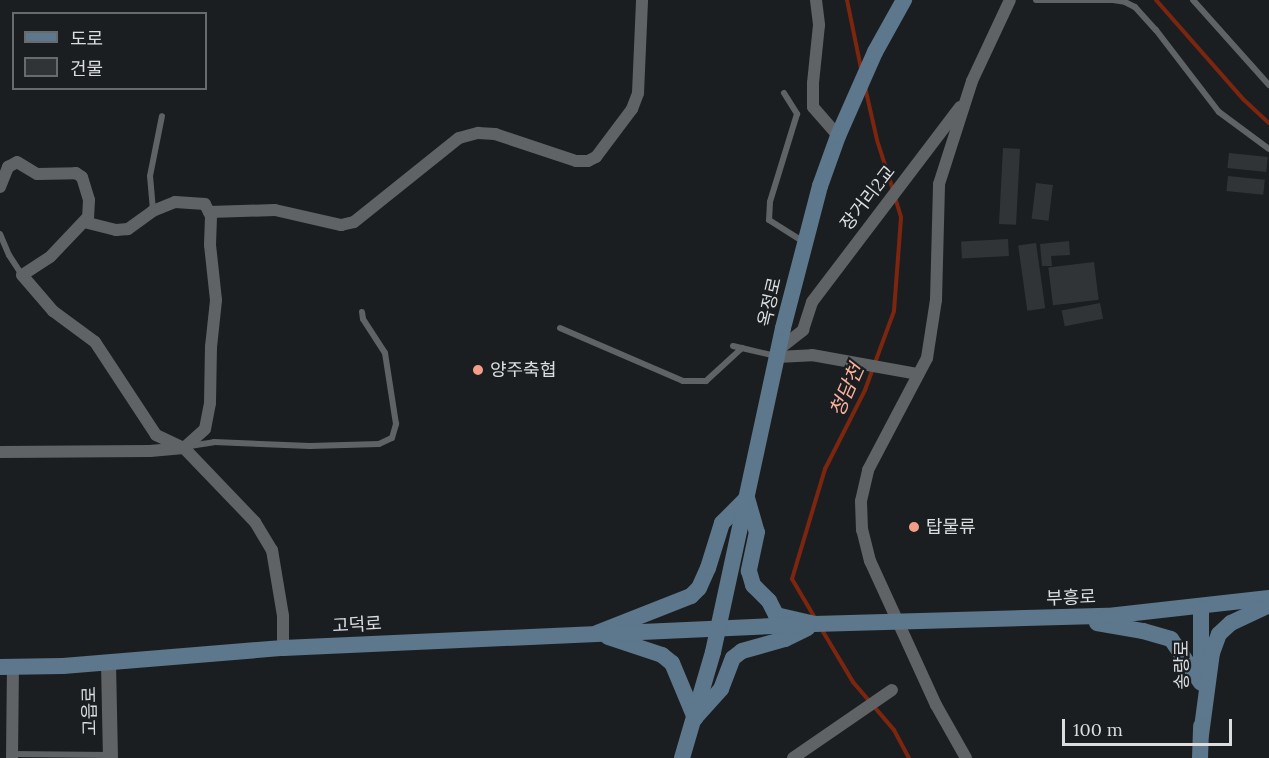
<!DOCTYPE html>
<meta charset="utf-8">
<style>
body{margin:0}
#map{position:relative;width:1269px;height:758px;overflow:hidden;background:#1b1e20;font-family:Lora,"Noto Sans KR",serif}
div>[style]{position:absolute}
.stream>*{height:4px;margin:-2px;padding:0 2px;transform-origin:2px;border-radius:2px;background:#7c2610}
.building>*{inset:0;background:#313437;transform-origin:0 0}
.service>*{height:6px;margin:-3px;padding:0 3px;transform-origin:3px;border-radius:3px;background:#606366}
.minor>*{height:12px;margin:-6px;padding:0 6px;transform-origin:6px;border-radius:6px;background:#606366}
.tertiary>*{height:15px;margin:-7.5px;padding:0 7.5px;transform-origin:7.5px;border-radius:7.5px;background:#606366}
.secondary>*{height:16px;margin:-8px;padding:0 8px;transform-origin:8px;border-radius:8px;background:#5d778d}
.dots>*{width:16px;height:16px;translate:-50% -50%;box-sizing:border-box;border:3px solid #1b1e20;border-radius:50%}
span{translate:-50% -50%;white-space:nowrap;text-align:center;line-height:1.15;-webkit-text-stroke:4.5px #1b1e20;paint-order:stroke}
.street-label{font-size:18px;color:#dbdddf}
.poi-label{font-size:18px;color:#dbdddf}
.left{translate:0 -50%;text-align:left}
.water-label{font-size:20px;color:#fcb19e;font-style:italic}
.legend{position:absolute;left:12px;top:12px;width:195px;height:78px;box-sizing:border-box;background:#1b1e20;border:2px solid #686a6c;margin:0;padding:8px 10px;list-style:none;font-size:18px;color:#dbdddf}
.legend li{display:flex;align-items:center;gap:12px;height:30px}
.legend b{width:30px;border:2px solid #686a6c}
.scale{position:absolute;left:1062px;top:719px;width:170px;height:27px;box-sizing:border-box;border:3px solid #dbdddf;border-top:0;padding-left:8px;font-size:18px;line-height:21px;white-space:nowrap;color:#dbdddf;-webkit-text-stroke:4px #1b1e20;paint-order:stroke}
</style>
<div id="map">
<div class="stream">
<i style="left:847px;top:0;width:69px;rotate:78.4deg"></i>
<i style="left:1156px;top:0;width:132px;rotate:48.7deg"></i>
<i style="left:1243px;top:99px;width:35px;rotate:43deg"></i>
<i style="left:865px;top:87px;width:54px;rotate:77.2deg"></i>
<i style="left:877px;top:140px;width:52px;rotate:72.3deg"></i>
<i style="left:815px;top:618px;width:45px;rotate:-120.5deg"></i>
<i style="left:792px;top:579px;width:115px;rotate:-73.3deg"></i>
<i style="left:825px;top:469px;width:89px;rotate:-63.1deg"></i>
<i style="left:865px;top:390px;width:84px;rotate:-69.8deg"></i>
<i style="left:894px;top:311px;width:94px;rotate:-85.7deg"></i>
<i style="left:901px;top:217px;width:21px;rotate:-107deg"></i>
<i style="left:822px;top:630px;width:61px;rotate:59.2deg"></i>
<i style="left:853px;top:682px;width:63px;rotate:49.5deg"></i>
<i style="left:894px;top:730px;width:32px;rotate:62deg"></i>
</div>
<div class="building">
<i style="left:1003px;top:148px;width:17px;height:76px;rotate:3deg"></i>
<i style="left:1229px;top:153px;width:39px;height:15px;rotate:6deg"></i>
<i style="left:1228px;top:176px;width:37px;height:15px;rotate:6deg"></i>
<i style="left:1036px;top:183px;width:17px;height:36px;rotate:7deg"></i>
<i style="left:1008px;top:239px;width:17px;height:47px;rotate:87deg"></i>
<i style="clip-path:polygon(1069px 241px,1070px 255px,1051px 256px,1052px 266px,1042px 266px,1040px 244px)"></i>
<i style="left:1036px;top:243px;width:66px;height:18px;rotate:82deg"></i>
<i style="left:1094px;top:262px;width:38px;height:46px;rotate:83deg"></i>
<i style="left:1100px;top:303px;width:16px;height:39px;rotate:79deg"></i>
</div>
<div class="service">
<i style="left:1036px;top:0;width:77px"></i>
<i style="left:1113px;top:0;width:12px;rotate:9deg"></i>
<i style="left:1125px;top:2px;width:11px;rotate:27deg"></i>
<i style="left:1135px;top:7px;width:31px;rotate:48deg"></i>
<i style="left:1156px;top:30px;width:103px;rotate:52.5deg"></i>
<i style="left:1219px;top:112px;width:62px;rotate:36.5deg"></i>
<i style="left:1193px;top:0;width:114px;rotate:48.2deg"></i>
<i style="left:784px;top:93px;width:25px;rotate:58deg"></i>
<i style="left:797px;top:114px;width:92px;rotate:107.1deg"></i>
<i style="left:770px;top:202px;width:18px;rotate:93deg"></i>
<i style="left:769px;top:220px;width:41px;rotate:32.2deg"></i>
<i style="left:153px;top:210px;width:34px;rotate:-95deg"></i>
<i style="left:150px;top:176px;width:61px;rotate:-78.7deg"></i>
<i style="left:0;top:234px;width:23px;rotate:67deg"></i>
<i style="left:9px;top:255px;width:24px;rotate:57deg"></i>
<i style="left:560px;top:328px;width:134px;rotate:23.3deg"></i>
<i style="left:683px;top:381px;width:23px"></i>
<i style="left:706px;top:381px;width:49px;rotate:-42.5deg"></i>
<i style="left:733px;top:346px;width:44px;rotate:13.1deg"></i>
<i style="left:190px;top:446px;width:24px;rotate:-9deg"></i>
<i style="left:214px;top:442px;width:96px;rotate:2.4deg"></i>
<i style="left:310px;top:446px;width:69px;rotate:-1.7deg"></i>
<i style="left:379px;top:444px;width:14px;rotate:-25deg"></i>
<i style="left:392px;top:438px;width:15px;rotate:-74deg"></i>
<i style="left:396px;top:424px;width:72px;rotate:-98.8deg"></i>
<i style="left:385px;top:353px;width:40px;rotate:-122.9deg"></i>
<i style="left:363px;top:319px;width:7px;rotate:-98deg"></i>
<i style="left:12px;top:754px;width:98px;rotate:0.6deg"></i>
</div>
<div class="minor">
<i style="left:816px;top:0;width:25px;rotate:83deg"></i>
<i style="left:819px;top:25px;width:58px;rotate:95.9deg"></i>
<i style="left:813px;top:83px;width:24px;rotate:90deg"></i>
<i style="left:813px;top:107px;width:38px;rotate:49deg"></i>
<i style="left:0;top:187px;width:22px;rotate:-68deg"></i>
<i style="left:8px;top:167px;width:10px;rotate:-29deg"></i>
<i style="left:17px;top:162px;width:23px;rotate:31deg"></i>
<i style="left:37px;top:174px;width:39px;rotate:-1deg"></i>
<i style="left:76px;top:173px;width:7px;rotate:34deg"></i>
<i style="left:82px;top:177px;width:24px;rotate:73deg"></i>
<i style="left:89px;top:200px;width:17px;rotate:93deg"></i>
<i style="left:88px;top:217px;width:55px;rotate:133.5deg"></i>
<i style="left:50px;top:257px;width:33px;rotate:147deg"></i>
<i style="left:22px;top:275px;width:48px;rotate:49.3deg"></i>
<i style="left:53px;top:311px;width:52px;rotate:36.4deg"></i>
<i style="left:95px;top:342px;width:111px;rotate:56.7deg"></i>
<i style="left:156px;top:435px;width:31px;rotate:25deg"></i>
<i style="left:184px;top:448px;width:103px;rotate:46.2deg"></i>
<i style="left:255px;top:522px;width:33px;rotate:59deg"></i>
<i style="left:272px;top:550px;width:67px;rotate:80.5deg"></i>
<i style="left:283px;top:616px;width:32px;rotate:90deg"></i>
<i style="left:209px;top:212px;width:66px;rotate:-1.7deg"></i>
<i style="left:275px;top:210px;width:68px;rotate:12.8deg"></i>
<i style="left:341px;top:225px;width:13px;rotate:-13deg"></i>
<i style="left:354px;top:222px;width:134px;rotate:-38.7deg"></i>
<i style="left:459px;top:138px;width:20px;rotate:-15deg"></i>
<i style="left:478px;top:133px;width:17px;rotate:3deg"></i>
<i style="left:495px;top:134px;width:85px;rotate:18.4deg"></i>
<i style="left:576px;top:161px;width:12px"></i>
<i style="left:588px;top:161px;width:9px;rotate:-27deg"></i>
<i style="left:596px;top:157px;width:60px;rotate:-53.1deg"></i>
<i style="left:632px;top:109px;width:17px;rotate:-69deg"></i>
<i style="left:638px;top:93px;width:93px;rotate:-87.5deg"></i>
<i style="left:779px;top:349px;width:31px;rotate:-38deg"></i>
<i style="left:803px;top:330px;width:29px;rotate:-72deg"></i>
<i style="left:812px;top:302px;width:245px;rotate:-52.8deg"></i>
<i style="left:777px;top:357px;width:35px;rotate:-3deg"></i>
<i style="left:812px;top:355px;width:108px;rotate:10.2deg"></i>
<i style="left:0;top:452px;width:150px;rotate:-0.4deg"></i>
<i style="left:150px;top:451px;width:34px;rotate:-5deg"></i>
<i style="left:184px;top:448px;width:28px;rotate:-42deg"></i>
<i style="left:205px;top:429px;width:26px;rotate:-79deg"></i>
<i style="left:210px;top:403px;width:56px;rotate:-89deg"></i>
<i style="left:211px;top:347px;width:47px;rotate:-83.9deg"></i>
<i style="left:216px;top:300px;width:55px;rotate:-96.2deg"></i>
<i style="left:210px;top:245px;width:29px;rotate:-88deg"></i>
<i style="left:211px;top:216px;width:13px;rotate:-117deg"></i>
<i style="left:205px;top:204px;width:30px;rotate:-176deg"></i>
<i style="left:175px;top:202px;width:24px;rotate:158deg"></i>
<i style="left:153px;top:211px;width:31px;rotate:144deg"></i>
<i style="left:128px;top:229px;width:12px;rotate:175deg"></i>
<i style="left:116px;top:230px;width:33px;rotate:-166deg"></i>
<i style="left:12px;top:758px;width:91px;rotate:-89.4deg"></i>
<i style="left:793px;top:758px;width:120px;rotate:-34.5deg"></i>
<i style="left:966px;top:758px;width:61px;rotate:-119.5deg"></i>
<i style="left:936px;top:705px;width:158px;rotate:-114.6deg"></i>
<i style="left:870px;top:561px;width:32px;rotate:-104deg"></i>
<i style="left:862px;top:530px;width:29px;rotate:-92deg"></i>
<i style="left:861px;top:501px;width:32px;rotate:-77deg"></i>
<i style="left:868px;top:470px;width:127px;rotate:-62.2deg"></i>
<i style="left:927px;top:358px;width:59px;rotate:-81.2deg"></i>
<i style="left:936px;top:300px;width:116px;rotate:-88.5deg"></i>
<i style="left:939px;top:184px;width:108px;rotate:-72.2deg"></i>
<i style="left:972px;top:81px;width:89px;rotate:-64.9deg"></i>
</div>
<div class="tertiary">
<i style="left:108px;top:663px;width:95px;rotate:88.8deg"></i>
</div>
<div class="secondary">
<i style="left:1097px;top:623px;width:47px;rotate:9.9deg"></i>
<i style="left:1143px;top:631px;width:29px;rotate:16deg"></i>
<i style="left:1171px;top:639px;width:53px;rotate:55.7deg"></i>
<i style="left:597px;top:633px;width:101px;rotate:-21.5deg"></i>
<i style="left:691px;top:596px;width:11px;rotate:-45deg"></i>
<i style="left:699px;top:588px;width:22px;rotate:-66deg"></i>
<i style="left:708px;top:568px;width:47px;rotate:-72.7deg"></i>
<i style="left:722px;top:523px;width:35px;rotate:-45deg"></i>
<i style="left:747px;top:498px;width:35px;rotate:74deg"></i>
<i style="left:757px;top:532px;width:40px;rotate:102deg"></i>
<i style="left:749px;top:571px;width:15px;rotate:74deg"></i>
<i style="left:753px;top:585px;width:23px;rotate:45deg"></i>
<i style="left:769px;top:601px;width:16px;rotate:63deg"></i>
<i style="left:776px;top:615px;width:39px;rotate:13deg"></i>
<i style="left:814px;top:624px;width:294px;rotate:-1.6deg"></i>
<i style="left:1108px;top:616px;width:162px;rotate:-6.4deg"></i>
<i style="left:608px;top:637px;width:57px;rotate:18.4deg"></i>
<i style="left:662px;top:655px;width:13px;rotate:39deg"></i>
<i style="left:672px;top:663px;width:60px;rotate:67.3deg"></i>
<i style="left:695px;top:718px;width:39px;rotate:-48deg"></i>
<i style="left:721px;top:689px;width:33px;rotate:-69deg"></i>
<i style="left:733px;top:658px;width:11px;rotate:-38deg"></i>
<i style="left:742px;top:651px;width:45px;rotate:-15.6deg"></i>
<i style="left:785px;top:639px;width:25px;rotate:-26deg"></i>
<i style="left:0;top:667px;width:63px;rotate:-0.9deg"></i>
<i style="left:63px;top:666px;width:221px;rotate:-4.7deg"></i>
<i style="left:283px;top:648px;width:513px;rotate:-2.57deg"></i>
<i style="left:1201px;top:670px;width:62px;rotate:-90deg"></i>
<i style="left:1201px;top:735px;width:83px;rotate:-82.4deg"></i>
<i style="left:1212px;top:653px;width:20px;rotate:-70deg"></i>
<i style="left:1219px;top:634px;width:16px;rotate:-43deg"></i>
<i style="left:1231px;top:623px;width:42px;rotate:-25.3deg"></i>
<i style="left:682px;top:758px;width:110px;rotate:-73.7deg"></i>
<i style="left:713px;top:652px;width:331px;rotate:-77.8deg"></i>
<i style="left:783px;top:328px;width:147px;rotate:-75.4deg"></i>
<i style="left:820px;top:186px;width:53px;rotate:-70.2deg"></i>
<i style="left:838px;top:136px;width:92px;rotate:-66.2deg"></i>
<i style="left:875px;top:52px;width:60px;rotate:-60.9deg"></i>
<i style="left:1200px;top:758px;width:32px;rotate:-88deg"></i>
</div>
<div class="dots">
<i style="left:478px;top:370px;background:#f49e88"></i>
<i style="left:914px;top:527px;background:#f49e88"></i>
</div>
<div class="street-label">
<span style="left:868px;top:198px;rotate:-52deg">장거리2교</span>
<span style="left:770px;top:302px;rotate:-77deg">옥정로</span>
<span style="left:1071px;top:598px;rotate:-2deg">부흥로</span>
<span style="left:357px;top:625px;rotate:-3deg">고덕로</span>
<span style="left:1182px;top:665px;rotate:-90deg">송랑로</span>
<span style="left:90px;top:711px;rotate:-91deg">고읍로</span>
</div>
<div class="poi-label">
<span class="left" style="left:490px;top:370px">양주축협</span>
<span class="left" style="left:926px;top:527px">탑물류</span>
</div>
<div class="water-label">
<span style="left:846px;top:390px;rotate:-66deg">청담천</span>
</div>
<ul class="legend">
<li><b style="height:8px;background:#5d778d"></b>도로</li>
<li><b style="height:16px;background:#313437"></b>건물</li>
</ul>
<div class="scale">100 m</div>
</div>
